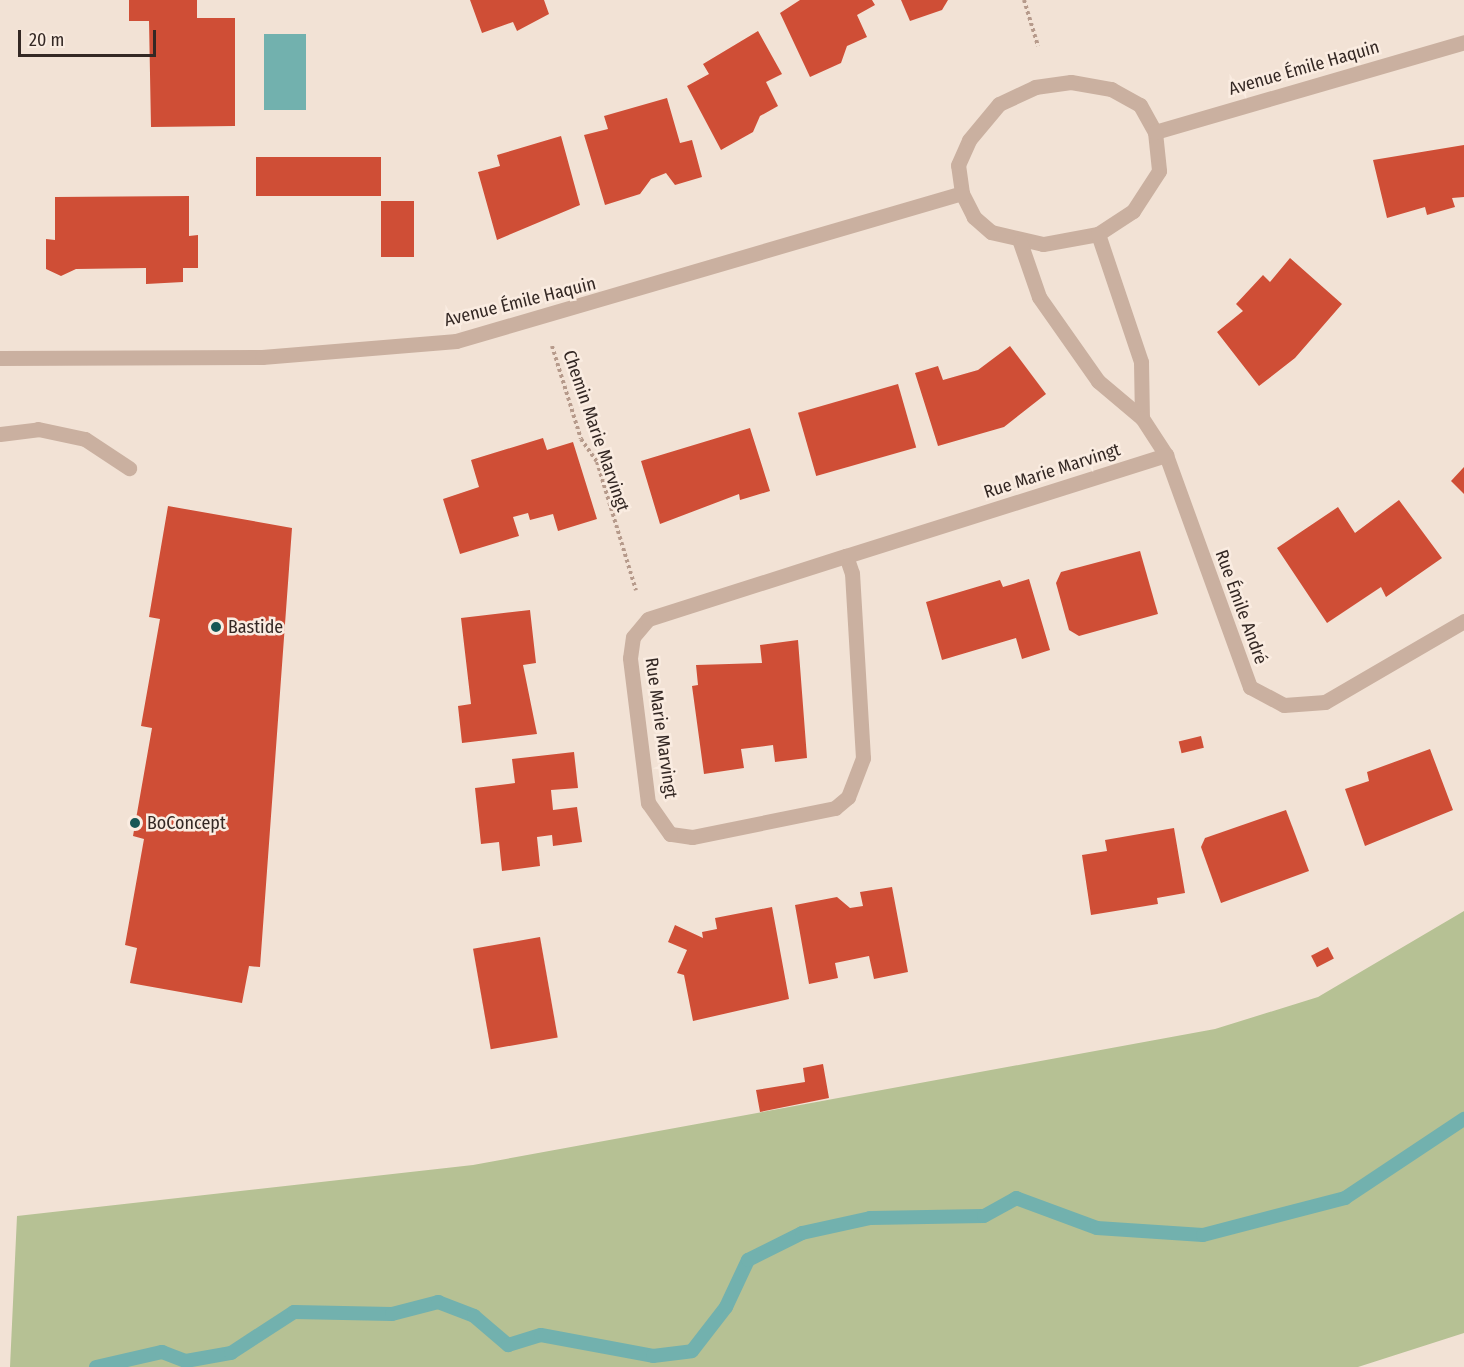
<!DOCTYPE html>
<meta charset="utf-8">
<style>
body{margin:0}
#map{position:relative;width:1464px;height:1367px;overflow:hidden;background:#f2e2d5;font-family:"Fira Sans Condensed",sans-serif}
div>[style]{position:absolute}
.green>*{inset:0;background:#b6c194}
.water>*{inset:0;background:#72b1ae;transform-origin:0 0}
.stream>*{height:14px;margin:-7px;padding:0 7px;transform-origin:7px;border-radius:7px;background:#72b1ae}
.building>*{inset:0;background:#cf4e36;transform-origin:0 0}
.path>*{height:4px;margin-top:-2px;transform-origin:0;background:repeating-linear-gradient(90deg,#b69a8b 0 3px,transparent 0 6px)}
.minor>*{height:15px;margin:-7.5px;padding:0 7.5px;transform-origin:7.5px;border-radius:7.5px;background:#cab0a0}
.dots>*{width:16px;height:16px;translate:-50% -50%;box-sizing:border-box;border:3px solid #faece1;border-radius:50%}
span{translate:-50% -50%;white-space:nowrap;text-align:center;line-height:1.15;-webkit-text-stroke:5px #faece1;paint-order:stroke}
.street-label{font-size:18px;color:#342824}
.poi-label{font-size:18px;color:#342824}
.left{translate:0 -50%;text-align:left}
.scale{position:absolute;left:18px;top:30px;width:138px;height:27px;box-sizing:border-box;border:3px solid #342824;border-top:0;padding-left:8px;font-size:18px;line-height:21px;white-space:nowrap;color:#342824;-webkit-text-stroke:4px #faece1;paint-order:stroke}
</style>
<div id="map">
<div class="green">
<i style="clip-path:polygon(1464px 911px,1464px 1333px,1358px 1367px,10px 1367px,17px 1216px,473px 1165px,1215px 1029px,1318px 997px)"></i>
</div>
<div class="water">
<i style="left:264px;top:34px;width:42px;height:76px"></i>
</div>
<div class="stream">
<i style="left:96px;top:1367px;width:68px;rotate:-12.8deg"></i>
<i style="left:162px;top:1352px;width:26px;rotate:21deg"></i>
<i style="left:186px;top:1361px;width:46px;rotate:-10.1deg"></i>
<i style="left:231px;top:1353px;width:75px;rotate:-33.1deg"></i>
<i style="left:294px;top:1312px;width:98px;rotate:1.2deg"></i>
<i style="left:392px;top:1314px;width:48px;rotate:-14.6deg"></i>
<i style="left:438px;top:1302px;width:39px;rotate:21deg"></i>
<i style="left:474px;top:1316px;width:45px;rotate:40.5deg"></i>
<i style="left:508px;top:1345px;width:34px;rotate:-17deg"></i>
<i style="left:541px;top:1335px;width:114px;rotate:10.6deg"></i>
<i style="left:653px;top:1356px;width:39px;rotate:-7deg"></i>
<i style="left:692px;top:1351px;width:56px;rotate:-52.3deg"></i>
<i style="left:726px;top:1307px;width:52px;rotate:-64.9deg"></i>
<i style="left:748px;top:1260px;width:60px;rotate:-26.6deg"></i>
<i style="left:802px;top:1233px;width:70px;rotate:-12.4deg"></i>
<i style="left:870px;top:1218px;width:114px;rotate:-1deg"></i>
<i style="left:984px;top:1216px;width:37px;rotate:-29deg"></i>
<i style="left:1016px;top:1198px;width:86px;rotate:20.3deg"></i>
<i style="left:1097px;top:1228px;width:106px;rotate:3.8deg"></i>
<i style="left:1203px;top:1235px;width:147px;rotate:-14.6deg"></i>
<i style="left:1345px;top:1198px;width:143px;rotate:-33.6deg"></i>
</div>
<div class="building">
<i style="clip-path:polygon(129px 0,197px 0,197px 18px,235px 18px,235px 126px,151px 127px,149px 21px,129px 21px)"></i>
<i style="clip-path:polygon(470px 0,544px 0,549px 14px,517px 31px,513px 22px,482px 33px)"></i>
<i style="clip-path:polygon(800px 0,872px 0,875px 5px,857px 15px,867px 37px,847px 46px,841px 63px,810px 77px,780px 13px)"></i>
<i style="clip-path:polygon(901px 0,948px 0,942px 10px,910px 21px)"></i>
<i style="clip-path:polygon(758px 31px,782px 74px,766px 82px,778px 106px,760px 116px,753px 132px,721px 150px,687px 86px,709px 74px,703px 64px)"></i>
<i style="clip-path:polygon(667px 98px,680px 143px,692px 140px,702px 177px,675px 185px,666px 173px,651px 179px,640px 194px,605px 205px,584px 135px,608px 129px,604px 116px)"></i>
<i style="clip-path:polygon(561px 136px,580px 205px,497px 240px,478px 172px,500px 166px,497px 155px)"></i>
<i style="clip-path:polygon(1464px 145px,1464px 197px,1452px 198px,1455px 207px,1427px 215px,1425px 207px,1387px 218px,1373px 160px)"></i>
<i style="left:381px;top:157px;width:39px;height:125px;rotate:90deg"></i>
<i style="clip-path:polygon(189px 196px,189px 236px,198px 235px,198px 268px,183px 268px,183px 282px,146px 284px,146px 268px,76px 269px,61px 276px,46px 269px,46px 239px,55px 240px,55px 197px)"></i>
<i style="left:381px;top:201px;width:33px;height:56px"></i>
<i style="clip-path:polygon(1290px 258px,1342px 304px,1295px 358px,1259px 386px,1217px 332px,1243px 311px,1236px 304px,1263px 275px,1270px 282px)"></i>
<i style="clip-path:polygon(1010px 346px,1046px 394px,1004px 427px,938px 446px,915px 373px,938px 366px,943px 380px,978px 370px)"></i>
<i style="left:898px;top:384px;width:66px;height:104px;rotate:74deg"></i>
<i style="clip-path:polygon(750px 428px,770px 491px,740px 500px,739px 494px,660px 524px,641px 461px)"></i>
<i style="clip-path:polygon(543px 438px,547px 450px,573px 442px,597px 519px,558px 531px,553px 514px,530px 520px,528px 513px,513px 517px,519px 536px,460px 554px,443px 499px,479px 487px,471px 460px)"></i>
<i style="clip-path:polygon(1464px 467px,1464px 494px,1451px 481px)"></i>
<i style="clip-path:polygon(1399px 500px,1442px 558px,1386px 597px,1381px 587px,1327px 623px,1277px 548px,1338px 507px,1355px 533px)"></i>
<i style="clip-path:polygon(168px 506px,292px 528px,260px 967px,249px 966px,242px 1003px,130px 983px,137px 948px,125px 945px,144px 839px,133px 836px,152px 728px,141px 726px,160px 619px,149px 617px)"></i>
<i style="clip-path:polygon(1140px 551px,1158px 614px,1079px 636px,1069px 630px,1056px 583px,1061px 572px)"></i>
<i style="clip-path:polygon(1029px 579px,1050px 650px,1022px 659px,1016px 638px,942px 660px,926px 602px,1000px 580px,1003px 587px)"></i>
<i style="clip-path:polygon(530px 610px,536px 663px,523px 665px,537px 734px,462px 743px,458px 706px,471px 704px,461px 618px)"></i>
<i style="clip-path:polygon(798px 640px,807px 758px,775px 762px,773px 745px,741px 749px,744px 768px,704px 774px,692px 686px,698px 685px,696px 665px,762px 663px,760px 645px)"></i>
<i style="left:1201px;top:736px;width:12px;height:23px;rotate:76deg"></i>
<i style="clip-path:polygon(1430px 749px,1453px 810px,1365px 846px,1345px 789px,1369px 781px,1367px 772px)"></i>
<i style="clip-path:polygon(574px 752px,578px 788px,551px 790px,553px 810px,577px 807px,582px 842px,553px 846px,552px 835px,537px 837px,540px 866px,502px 871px,499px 842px,481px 844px,475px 788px,515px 783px,512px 759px)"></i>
<i style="clip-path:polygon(1286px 810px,1309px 871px,1221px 903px,1201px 847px,1205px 838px)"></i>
<i style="clip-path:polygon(1174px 828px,1185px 893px,1157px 898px,1158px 904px,1091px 915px,1082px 855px,1107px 851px,1105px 840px)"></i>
<i style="clip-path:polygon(892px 887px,908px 972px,874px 979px,869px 956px,835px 963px,838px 978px,809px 984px,795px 905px,837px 897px,850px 908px,863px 906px,860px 892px)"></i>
<i style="clip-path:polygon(772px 907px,789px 999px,693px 1021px,684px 975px,677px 973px,687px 950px,668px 942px,675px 925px,703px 938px,702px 932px,717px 929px,715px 918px)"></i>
<i style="left:540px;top:937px;width:102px;height:68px;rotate:80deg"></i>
<i style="left:1328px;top:947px;width:13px;height:19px;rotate:63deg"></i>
<i style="clip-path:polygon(823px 1064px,829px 1098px,760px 1112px,756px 1090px,805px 1082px,803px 1068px)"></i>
</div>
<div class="path">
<i style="left:1024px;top:0;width:48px;rotate:73.1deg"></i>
<i style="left:552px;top:346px;width:97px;rotate:72.7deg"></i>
<i style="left:581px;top:439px;width:28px;rotate:55deg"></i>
<i style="left:597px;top:462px;width:134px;rotate:73.1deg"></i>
</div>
<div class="minor">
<i style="left:1071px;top:82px;width:41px;rotate:9.9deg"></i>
<i style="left:1111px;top:89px;width:33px;rotate:29deg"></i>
<i style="left:1140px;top:105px;width:31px;rotate:61deg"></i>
<i style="left:1155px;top:132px;width:39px;rotate:84deg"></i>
<i style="left:1159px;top:171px;width:48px;rotate:123deg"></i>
<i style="left:1133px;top:211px;width:42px;rotate:146.7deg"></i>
<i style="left:1098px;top:234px;width:56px;rotate:169.7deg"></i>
<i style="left:1043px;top:244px;width:53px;rotate:-167deg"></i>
<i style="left:991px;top:232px;width:23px;rotate:-139deg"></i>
<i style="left:974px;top:217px;width:27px;rotate:-117deg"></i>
<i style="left:962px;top:193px;width:28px;rotate:-98deg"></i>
<i style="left:958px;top:165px;width:27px;rotate:-66deg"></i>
<i style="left:969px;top:140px;width:47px;rotate:-50.2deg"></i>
<i style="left:999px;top:104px;width:40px;rotate:-25deg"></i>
<i style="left:1035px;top:87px;width:36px;rotate:-8deg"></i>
<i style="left:1155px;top:132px;width:322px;rotate:-16.2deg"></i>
<i style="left:1098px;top:234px;width:135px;rotate:71.4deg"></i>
<i style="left:1141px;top:362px;width:56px;rotate:89deg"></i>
<i style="left:1020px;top:242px;width:58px;rotate:70.9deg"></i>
<i style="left:1039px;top:297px;width:103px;rotate:54.9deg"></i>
<i style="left:1098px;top:381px;width:57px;rotate:40.1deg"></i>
<i style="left:1142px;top:418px;width:44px;rotate:57deg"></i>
<i style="left:1166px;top:455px;width:247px;rotate:70.1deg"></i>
<i style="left:1250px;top:687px;width:38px;rotate:28deg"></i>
<i style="left:1284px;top:705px;width:41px;rotate:-4.2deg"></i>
<i style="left:1325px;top:702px;width:161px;rotate:-30.2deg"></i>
<i style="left:0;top:358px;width:262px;rotate:-0.2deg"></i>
<i style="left:262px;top:357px;width:195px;rotate:-4.7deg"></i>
<i style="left:456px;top:341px;width:527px;rotate:-16.3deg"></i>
<i style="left:0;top:434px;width:38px;rotate:-7deg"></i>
<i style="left:38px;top:429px;width:48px;rotate:12deg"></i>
<i style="left:85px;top:439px;width:53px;rotate:33.4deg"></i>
<i style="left:846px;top:556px;width:18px;rotate:71deg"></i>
<i style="left:852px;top:573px;width:185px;rotate:86.6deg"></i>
<i style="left:863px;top:758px;width:42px;rotate:111deg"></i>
<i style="left:848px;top:797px;width:17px;rotate:140deg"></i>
<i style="left:835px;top:808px;width:146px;rotate:168.5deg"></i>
<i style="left:692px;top:837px;width:22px;rotate:-172deg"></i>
<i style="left:670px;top:834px;width:38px;rotate:-125deg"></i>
<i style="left:648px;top:803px;width:146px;rotate:-97.1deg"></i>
<i style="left:630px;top:658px;width:21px;rotate:-82deg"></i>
<i style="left:633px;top:637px;width:23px;rotate:-50deg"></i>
<i style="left:648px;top:619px;width:208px;rotate:-17.7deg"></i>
<i style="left:846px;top:556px;width:336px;rotate:-17.5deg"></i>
</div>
<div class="dots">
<i style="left:216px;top:627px;background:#175756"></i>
<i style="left:135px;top:823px;background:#175756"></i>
</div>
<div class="street-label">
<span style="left:1304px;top:68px;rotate:-16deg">Avenue Émile Haquin</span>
<span style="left:520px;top:302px;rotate:-14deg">Avenue Émile Haquin</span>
<span style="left:596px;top:431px;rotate:71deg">Chemin Marie Marvingt</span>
<span style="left:1052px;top:471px;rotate:-18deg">Rue Marie Marvingt</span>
<span style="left:1241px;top:607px;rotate:70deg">Rue Émile André</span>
<span style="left:661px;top:728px;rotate:82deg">Rue Marie Marvingt</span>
</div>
<div class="poi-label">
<span class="left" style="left:228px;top:627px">Bastide</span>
<span class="left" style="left:147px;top:823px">BoConcept</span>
</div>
<div class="scale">20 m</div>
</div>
